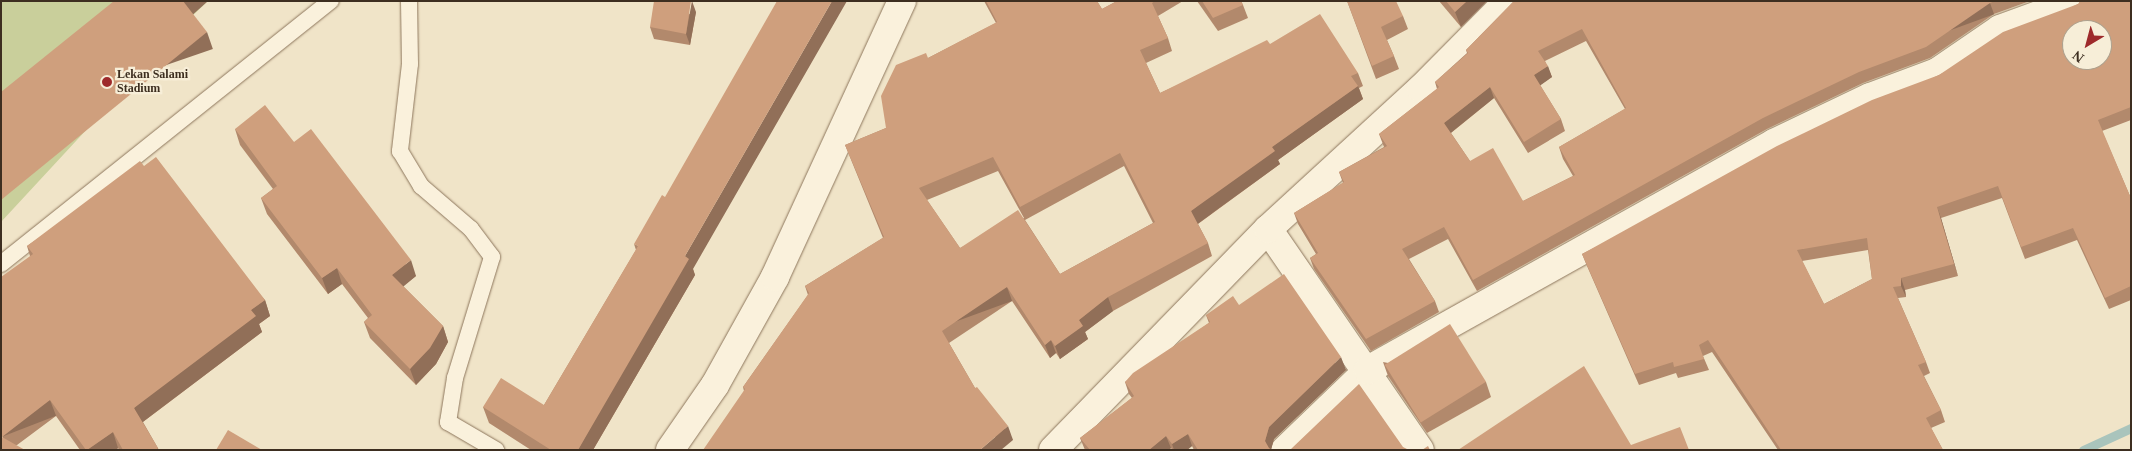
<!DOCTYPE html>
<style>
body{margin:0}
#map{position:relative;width:2132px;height:451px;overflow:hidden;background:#f0e4c8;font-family:"Times New Roman",serif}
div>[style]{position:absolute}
.green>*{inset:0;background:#c9cf9b}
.stream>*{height:9px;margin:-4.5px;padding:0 4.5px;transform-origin:4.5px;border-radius:4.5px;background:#a9c4bc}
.roads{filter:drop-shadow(0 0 1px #8d765c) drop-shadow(0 0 1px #8d765c)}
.lane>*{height:16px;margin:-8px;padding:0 8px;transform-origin:8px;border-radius:8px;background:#faf1dc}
.street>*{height:28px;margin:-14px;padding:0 14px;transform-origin:14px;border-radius:14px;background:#faf1dc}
.wall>*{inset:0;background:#b2896c}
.shaded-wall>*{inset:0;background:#916f58;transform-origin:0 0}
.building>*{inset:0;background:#cf9f7d;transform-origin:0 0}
.dots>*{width:14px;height:14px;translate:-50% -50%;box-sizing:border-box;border:2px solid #f7eed8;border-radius:50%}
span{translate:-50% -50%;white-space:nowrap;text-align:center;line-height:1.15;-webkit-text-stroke:4.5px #f7eed8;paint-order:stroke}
.poi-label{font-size:12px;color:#3d2e20;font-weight:700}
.left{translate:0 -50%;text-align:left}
.frame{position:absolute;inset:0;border:2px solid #3d2e20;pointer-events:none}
.north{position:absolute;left:2062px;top:20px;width:50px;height:50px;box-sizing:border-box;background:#f7eed8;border:1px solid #ada18e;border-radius:50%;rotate:217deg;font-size:14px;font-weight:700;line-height:20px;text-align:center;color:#3d2e20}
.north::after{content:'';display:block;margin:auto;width:18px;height:22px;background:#9e2a2b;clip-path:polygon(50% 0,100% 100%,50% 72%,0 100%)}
</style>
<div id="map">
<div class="green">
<i style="clip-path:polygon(1px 1px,208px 1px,189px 19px,1px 222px)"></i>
</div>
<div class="stream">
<i style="left:2083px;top:450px;width:53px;rotate:-24.6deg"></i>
</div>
<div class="roads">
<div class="lane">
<i style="left:409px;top:1px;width:63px;rotate:89.1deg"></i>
<i style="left:410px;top:64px;width:88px;rotate:96.6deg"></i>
<i style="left:400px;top:151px;width:41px;rotate:59deg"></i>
<i style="left:421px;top:186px;width:66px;rotate:40.7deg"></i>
<i style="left:471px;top:229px;width:35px;rotate:53deg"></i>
<i style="left:492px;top:257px;width:127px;rotate:107deg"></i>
<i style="left:455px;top:378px;width:45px;rotate:99deg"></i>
<i style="left:448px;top:422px;width:56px;rotate:30.3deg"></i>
<i style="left:1px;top:264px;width:422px;rotate:-38.6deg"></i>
</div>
<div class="street">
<i style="left:1268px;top:229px;width:268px;rotate:55.5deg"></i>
<i style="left:670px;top:450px;width:79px;rotate:-55.3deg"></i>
<i style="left:715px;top:385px;width:124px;rotate:-60.9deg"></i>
<i style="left:775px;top:277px;width:304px;rotate:-65.3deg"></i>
<i style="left:1053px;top:450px;width:308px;rotate:-45.8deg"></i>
<i style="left:1268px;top:229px;width:207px;rotate:-42.5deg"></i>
<i style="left:1421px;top:89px;width:124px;rotate:-45.3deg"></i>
<i style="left:1285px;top:450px;width:115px;rotate:-43.9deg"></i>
<i style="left:1368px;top:370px;width:465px;rotate:-29.2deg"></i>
<i style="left:1774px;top:143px;width:106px;rotate:-25.6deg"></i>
<i style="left:1870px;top:97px;width:72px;rotate:-20.5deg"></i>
<i style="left:1937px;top:72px;width:76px;rotate:-34.3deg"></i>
<i style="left:2000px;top:29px;width:81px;rotate:-20.2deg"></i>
</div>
</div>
<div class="wall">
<i style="clip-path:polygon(evenodd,984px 1px,1097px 1px,1102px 9px,1117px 1px,1183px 1px,1158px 16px,1168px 38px,1172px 51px,1146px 63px,1160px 93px,1270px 44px,1358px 73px,1363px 86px,1359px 88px,1363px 99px,1278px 160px,1280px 164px,1198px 224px,1208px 243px,1212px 256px,1113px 311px,1085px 332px,1088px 339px,1060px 359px,1056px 353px,1050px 358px,1012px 301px,949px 343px,975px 388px,1013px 440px,744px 391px,743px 387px,808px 295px,805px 286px,883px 238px,845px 145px,886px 128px,928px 58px,996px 23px,984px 1px,1124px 166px,1153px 223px,1060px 274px,1025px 220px,1124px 166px,984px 1px,998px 171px,1024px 218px,960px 248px,927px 200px,998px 171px)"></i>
<i style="clip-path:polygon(1197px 1px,1241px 1px,1243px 5px,1248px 18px,1218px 31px)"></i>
<i style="clip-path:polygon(1347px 1px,1403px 16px,1408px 29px,1387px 40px,1394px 56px,1399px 69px,1376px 79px)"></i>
<i style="clip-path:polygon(1439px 1px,1487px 1px,1461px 27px)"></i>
<i style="clip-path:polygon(evenodd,1514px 1px,2030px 1px,1994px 14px,1930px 58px,1863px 83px,1767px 129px,1477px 291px,1448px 239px,1409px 259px,1435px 301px,1439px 312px,1371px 351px,1314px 269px,1310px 258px,1316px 254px,1298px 224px,1294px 213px,1343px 183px,1339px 172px,1384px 147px,1379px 134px,1437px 89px,1435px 82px,1467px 53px,1466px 50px,1514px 1px,1586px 41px,1625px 109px,1559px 147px,1563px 159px,1573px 176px,1523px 201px,1470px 161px,1451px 133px,1494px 98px,1528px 153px,1565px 131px,1561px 119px,1540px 85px,1552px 77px,1545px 61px,1586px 41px)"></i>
<i style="clip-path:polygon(evenodd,2131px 1px,2131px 120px,2102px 131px,2130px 196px,2131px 196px,2131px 300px,2109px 309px,2077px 240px,2025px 259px,2002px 198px,1941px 218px,1958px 276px,1905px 290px,1906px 297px,1898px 298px,1926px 362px,1930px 373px,1924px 376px,1941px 410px,1945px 422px,1931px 428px,1943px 450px,1778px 450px,1712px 352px,1703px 356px,1709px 370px,1678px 378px,1676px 373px,1639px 385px,1587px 266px,1582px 254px,1939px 75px,2078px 4px,2131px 1px,1868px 250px,1872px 279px,1824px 304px,1802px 261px,1868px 250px)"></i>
<i style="clip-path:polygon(696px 12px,690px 45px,654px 39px,650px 27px)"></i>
<i style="clip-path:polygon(235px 129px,294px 142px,416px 276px,403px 286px,443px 326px,448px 342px,436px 364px,416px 385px,370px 338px,364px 322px,368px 318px,342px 284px,328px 294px,267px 214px,261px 198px,273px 189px,240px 145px)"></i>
<i style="clip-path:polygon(144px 166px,265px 300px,270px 316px,259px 324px,262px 332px,143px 422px,159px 450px,119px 450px,118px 448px,116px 450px,80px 450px,56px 416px,17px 445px,1px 450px,30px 256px,27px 246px)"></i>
<i style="clip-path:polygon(634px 244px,693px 269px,695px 275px,593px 450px,531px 450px,489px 423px,483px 407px,544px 405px,636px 250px)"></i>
<i style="clip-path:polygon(1239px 305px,1346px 370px,1274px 439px,1271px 449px,1272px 450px,1194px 450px,1192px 446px,1187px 450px,1172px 450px,1171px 448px,1169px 450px,1085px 450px,1080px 438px,1132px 398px,1129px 394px,1125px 382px,1209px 323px,1206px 315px)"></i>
<i style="clip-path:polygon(1383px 362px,1486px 382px,1491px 397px,1427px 433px,1388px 376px)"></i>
</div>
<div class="shaded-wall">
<i style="clip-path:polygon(183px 1px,208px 1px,189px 18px)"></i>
<i style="clip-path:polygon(692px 1px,696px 12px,690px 45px,686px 34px)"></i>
<i style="clip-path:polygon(832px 1px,847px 1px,693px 269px,695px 275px,593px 450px,578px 450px,685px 256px)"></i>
<i style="clip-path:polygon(1467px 1px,1487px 1px,1461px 27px,1455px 12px)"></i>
<i style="left:1990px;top:3px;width:12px;height:78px;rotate:70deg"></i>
<i style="left:207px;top:32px;width:18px;height:266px;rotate:71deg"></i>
<i style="clip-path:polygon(1548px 66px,1552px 77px,1538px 87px,1534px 75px)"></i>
<i style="clip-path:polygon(1358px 86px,1363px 99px,1278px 160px,1280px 164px,1196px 225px,1191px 211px,1272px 147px)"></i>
<i style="clip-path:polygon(1490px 87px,1494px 98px,1448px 135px,1444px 123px)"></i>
<i style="clip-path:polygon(1937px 207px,1941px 218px,1958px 276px,1954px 264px)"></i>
<i style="clip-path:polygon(411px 260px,416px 276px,398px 291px,392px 275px)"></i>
<i style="clip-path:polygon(337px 268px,342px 284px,328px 294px,322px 278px)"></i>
<i style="clip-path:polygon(1901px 278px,1905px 290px,1906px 297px,1901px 286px)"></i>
<i style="left:1007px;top:287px;width:15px;height:78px;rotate:70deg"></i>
<i style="clip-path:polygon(1108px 297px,1113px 311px,1085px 332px,1088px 339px,1060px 359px,1055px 346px,1079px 320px)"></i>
<i style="clip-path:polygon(265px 300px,270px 316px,259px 324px,262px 332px,140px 424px,134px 408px,251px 310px)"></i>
<i style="clip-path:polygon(443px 326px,448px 342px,436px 364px,416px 385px,410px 369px)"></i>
<i style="clip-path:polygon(1051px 340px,1056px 353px,1050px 358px,1045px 345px)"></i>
<i style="clip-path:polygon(1341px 357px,1346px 370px,1274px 439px,1271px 450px,1268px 450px,1265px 441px,1269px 427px)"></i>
<i style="left:50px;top:400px;width:17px;height:61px;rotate:69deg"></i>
<i style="clip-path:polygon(1008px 426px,1013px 440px,1001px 450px,980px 450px)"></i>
<i style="clip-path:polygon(113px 432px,118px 448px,116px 450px,87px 450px)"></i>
<i style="clip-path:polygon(1188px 434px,1192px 446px,1187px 450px,1174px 450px,1172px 444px)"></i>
<i style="clip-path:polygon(1166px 436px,1171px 448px,1169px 450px,1149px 450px)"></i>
</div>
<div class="building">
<i style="clip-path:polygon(114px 1px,183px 1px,207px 32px,1px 200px,1px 92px)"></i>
<i style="clip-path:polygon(654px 1px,691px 1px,686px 34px,650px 27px)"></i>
<i style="clip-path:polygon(777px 1px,832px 1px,685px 256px,689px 259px,578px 450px,551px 450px,483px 407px,501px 378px,544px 405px,638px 246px,634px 244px,662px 195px,665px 197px)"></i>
<i style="clip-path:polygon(evenodd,986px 1px,1097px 1px,1102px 9px,1117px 1px,1155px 1px,1152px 3px,1168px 38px,1140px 50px,1160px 93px,1267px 40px,1270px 44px,1320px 14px,1358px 73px,1351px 76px,1358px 86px,1272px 147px,1275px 151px,1191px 211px,1208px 243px,1108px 297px,1079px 320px,1083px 326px,1055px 346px,1051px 340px,1045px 345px,1007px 287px,942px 331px,975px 388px,977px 387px,1008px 426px,980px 450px,703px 450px,745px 389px,743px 387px,809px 293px,805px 286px,884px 237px,845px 145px,886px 128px,881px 96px,896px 65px,926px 53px,928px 58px,997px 22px,986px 1px,1120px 153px,1155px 222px,1060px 274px,1018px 210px,960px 248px,919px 188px,993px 157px,1020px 207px,1120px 153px)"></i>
<i style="clip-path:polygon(1202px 1px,1241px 1px,1243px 5px,1213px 18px)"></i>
<i style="clip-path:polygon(1347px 1px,1396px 1px,1403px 16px,1381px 27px,1394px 56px,1372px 66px)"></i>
<i style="clip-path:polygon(1446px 1px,1467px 1px,1455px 12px)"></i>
<i style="clip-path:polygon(evenodd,1514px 1px,1995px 1px,1990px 3px,1926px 47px,1859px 72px,1763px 118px,1473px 280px,1444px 227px,1402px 249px,1435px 301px,1366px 339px,1310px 258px,1318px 253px,1294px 213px,1344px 182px,1339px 172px,1387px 146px,1379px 134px,1439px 87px,1435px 82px,1468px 53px,1466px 50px,1514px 1px,1582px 29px,1626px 108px,1559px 147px,1575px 175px,1523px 201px,1493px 148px,1470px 161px,1444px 123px,1490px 87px,1524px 142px,1561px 119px,1534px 75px,1548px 66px,1538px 51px,1582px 29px)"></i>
<i style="clip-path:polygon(evenodd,2080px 1px,2131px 1px,2131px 107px,2098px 120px,2130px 196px,2131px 196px,2131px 286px,2105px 298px,2073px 228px,2021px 247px,1998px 186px,1937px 207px,1954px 264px,1901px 278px,1901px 286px,1893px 287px,1926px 362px,1918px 365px,1941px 410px,1926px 418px,1943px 450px,1781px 450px,1708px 340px,1699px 345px,1704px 359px,1674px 367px,1673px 362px,1635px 374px,1582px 254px,1777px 146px,1872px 100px,1939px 75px,2003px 32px,2078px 4px,2080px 1px,2072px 30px,2102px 30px,2102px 60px,2072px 60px,2072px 30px,2080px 1px,1867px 238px,1872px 279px,1824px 304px,1797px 250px,1867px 238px)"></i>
<i style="clip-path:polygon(265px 105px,294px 142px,311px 129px,411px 260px,392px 275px,443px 326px,430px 348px,410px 369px,364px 322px,372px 315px,337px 268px,322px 278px,261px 198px,277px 186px,235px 129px)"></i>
<i style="clip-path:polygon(156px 157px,265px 300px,251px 310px,256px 316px,134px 408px,158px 448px,156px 450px,123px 450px,113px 432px,87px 450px,86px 450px,50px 400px,2px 437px,25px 450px,1px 450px,1px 277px,33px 254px,27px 246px,140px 161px,144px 166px)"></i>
<i style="clip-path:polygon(1284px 274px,1341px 357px,1269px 427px,1265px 441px,1269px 448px,1272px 450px,1198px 450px,1188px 434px,1172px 444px,1166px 436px,1149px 450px,1090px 450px,1080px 438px,1134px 396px,1125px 382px,1133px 373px,1210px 322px,1206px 315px,1233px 296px,1239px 305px)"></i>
<i style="left:1450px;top:324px;width:68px;height:77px;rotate:58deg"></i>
<i style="clip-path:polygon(1584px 366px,1631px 445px,1680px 427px,1689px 450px,1458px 450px)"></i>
<i style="clip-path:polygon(1359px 384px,1403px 447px,1409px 450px,1289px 450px,1291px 449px)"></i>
<i style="clip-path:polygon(228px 430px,262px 450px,216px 450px)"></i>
<i style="clip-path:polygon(1428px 446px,1430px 450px,1422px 450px)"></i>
</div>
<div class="dots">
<i style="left:107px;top:82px;background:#9e2a2b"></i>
</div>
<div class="poi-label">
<span class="left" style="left:117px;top:82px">Lekan Salami<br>Stadium</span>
</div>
<div class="frame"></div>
<div class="north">N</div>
</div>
